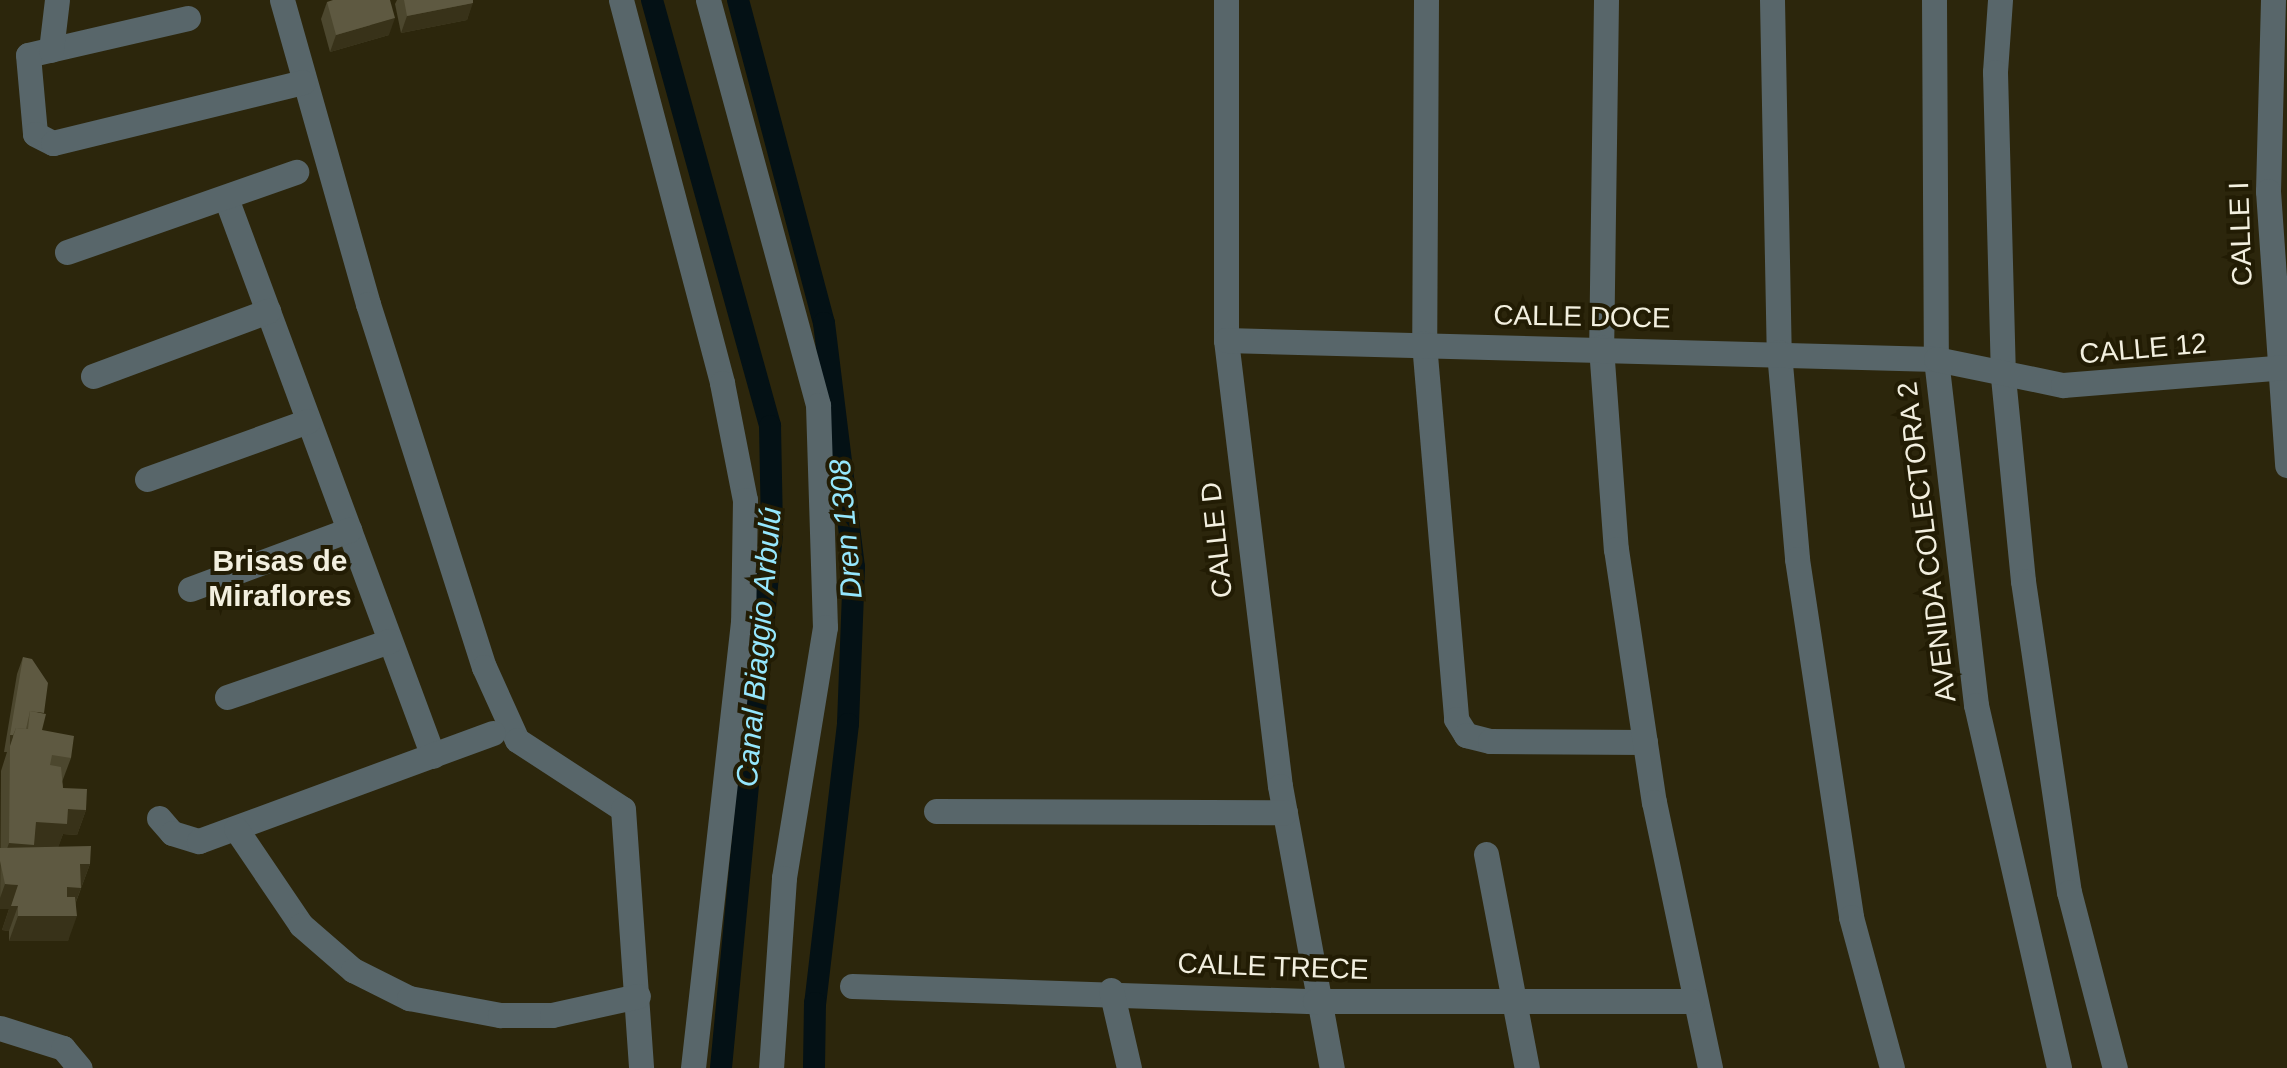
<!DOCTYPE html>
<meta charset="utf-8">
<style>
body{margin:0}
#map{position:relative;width:2287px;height:1068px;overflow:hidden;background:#2c260c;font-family:Helvetica,sans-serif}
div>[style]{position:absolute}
.canal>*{height:22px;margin:-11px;padding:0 11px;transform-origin:11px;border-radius:11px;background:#041115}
.minor>*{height:25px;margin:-12.5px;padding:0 12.5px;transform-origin:12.5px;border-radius:12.5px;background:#58666a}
.wall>*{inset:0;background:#4c472e}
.shaded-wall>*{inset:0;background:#383219;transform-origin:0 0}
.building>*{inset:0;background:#5e5941}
span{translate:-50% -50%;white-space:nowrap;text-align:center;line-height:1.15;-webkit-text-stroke:8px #221c04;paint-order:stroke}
.street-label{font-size:28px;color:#f2efdf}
.water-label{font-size:30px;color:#95e7fd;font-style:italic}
.neighbourhood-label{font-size:30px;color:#f2efdf;font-weight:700}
</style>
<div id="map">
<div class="canal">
<i style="left:652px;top:0;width:442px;rotate:74.5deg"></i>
<i style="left:770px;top:426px;width:108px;rotate:88.9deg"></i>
<i style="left:772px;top:534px;width:536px;rotate:95.46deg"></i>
<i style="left:738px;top:0;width:334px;rotate:75.1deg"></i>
<i style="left:824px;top:323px;width:246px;rotate:83deg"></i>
<i style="left:854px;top:567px;width:157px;rotate:92.2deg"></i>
<i style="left:848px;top:724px;width:281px;rotate:96.7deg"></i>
<i style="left:815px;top:1003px;width:65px;rotate:90.9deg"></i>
</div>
<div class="minor">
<i style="left:282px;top:0;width:316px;rotate:74.2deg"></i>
<i style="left:368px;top:304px;width:381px;rotate:72.3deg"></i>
<i style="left:484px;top:667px;width:80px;rotate:65.7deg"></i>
<i style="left:517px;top:740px;width:126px;rotate:33.1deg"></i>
<i style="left:623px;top:809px;width:260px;rotate:86deg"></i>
<i style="left:621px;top:0;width:396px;rotate:75.2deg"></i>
<i style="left:722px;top:383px;width:119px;rotate:78.9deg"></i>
<i style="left:745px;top:500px;width:122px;rotate:90.9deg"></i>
<i style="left:743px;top:622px;width:449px;rotate:96.4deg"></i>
<i style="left:708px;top:0;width:420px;rotate:74.8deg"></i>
<i style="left:818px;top:405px;width:222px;rotate:88.2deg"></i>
<i style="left:825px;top:627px;width:254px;rotate:99.3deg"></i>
<i style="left:784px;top:878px;width:190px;rotate:93.9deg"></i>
<i style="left:1226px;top:0;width:340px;rotate:90deg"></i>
<i style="left:1226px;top:340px;width:449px;rotate:83.1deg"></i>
<i style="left:1280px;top:786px;width:287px;rotate:79.6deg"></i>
<i style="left:1426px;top:0;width:343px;rotate:90.3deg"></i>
<i style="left:1424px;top:343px;width:377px;rotate:85.1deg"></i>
<i style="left:1456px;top:719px;width:19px;rotate:58deg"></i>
<i style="left:1466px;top:735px;width:25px;rotate:14deg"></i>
<i style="left:1490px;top:741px;width:155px;rotate:0.4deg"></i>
<i style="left:1606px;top:0;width:347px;rotate:90.8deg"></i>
<i style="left:1601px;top:347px;width:203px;rotate:85.8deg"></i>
<i style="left:1616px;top:549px;width:256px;rotate:81.5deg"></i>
<i style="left:1654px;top:802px;width:272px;rotate:78.1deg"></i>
<i style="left:1772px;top:0;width:352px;rotate:88.9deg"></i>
<i style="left:1779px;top:352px;width:208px;rotate:85deg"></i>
<i style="left:1797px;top:559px;width:362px;rotate:81.4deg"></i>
<i style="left:1851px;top:917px;width:156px;rotate:74.8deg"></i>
<i style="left:1934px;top:0;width:359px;rotate:89.7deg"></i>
<i style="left:1936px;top:359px;width:348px;rotate:83.4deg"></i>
<i style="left:1976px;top:705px;width:372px;rotate:77.1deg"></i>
<i style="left:2000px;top:0;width:72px;rotate:94deg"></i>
<i style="left:1995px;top:72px;width:305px;rotate:88.5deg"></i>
<i style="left:2003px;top:377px;width:205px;rotate:84.4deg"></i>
<i style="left:2023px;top:581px;width:314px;rotate:81.6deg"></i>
<i style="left:2069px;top:892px;width:182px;rotate:75.4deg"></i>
<i style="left:2273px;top:0;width:191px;rotate:91.5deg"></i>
<i style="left:2268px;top:191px;width:275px;rotate:86deg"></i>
<i style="left:188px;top:18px;width:164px;rotate:167deg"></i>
<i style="left:28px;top:55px;width:79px;rotate:84.9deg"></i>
<i style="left:35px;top:134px;width:20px;rotate:27deg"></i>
<i style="left:53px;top:143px;width:257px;rotate:-13.7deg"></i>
<i style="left:51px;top:50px;width:50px;rotate:-83.2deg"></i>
<i style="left:226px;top:198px;width:595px;rotate:69.65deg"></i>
<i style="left:67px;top:252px;width:243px;rotate:-19.3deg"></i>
<i style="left:1226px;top:340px;width:710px;rotate:1.53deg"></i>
<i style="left:1936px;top:359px;width:130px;rotate:11.6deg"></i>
<i style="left:2063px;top:385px;width:225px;rotate:-4.6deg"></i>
<i style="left:93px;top:376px;width:187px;rotate:-20.4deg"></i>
<i style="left:147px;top:479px;width:171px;rotate:-19.8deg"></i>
<i style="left:190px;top:589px;width:170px;rotate:-20.4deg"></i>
<i style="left:227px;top:697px;width:172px;rotate:-19deg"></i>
<i style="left:936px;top:811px;width:349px;rotate:0.2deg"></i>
<i style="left:159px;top:818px;width:20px;rotate:49deg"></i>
<i style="left:172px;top:833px;width:28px;rotate:17deg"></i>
<i style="left:199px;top:841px;width:313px;rotate:-20.2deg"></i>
<i style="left:236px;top:829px;width:116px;rotate:55.9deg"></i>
<i style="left:301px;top:925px;width:69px;rotate:40.9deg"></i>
<i style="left:353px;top:970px;width:63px;rotate:26.6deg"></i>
<i style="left:409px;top:998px;width:93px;rotate:10.6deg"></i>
<i style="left:500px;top:1015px;width:52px"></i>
<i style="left:552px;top:1015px;width:88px;rotate:-12.5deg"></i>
<i style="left:1486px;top:854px;width:218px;rotate:79.2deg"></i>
<i style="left:852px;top:986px;width:463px;rotate:1.9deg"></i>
<i style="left:1315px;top:1001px;width:377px"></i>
<i style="left:1111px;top:990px;width:80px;rotate:77deg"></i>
<i style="left:0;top:1028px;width:66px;rotate:17.6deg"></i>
<i style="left:63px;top:1048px;width:26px;rotate:50deg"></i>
</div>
<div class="wall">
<i style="clip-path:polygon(397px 0,473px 0,467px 20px,401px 33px,395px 4px)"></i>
<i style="clip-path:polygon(327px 2px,389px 35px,330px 52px,321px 19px)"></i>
<i style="clip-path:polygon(23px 657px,42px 730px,71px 758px,62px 782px,63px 788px,86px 810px,77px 835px,63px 834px,58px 847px,90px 864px,76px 902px,68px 941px,9px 941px,9px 931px,2px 930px,9px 909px,0 909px,1px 771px,7px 752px,4px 752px,17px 674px)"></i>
</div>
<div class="shaded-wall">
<i style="clip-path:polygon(473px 3px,467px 20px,401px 33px,407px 16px)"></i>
<i style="clip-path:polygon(395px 18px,389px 35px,330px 52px,336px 35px)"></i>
<i style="left:10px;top:735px;width:3px;height:18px"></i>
<i style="clip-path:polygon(68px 809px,86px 810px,77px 835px,63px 834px,58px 848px,1px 866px,9px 843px,36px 822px)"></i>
<i style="clip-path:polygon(80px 864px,90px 864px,72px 912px,58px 912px,67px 887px)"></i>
<i style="clip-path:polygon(5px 884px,18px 885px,18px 906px,9px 931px,2px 930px,9px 909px,0 909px,0 898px)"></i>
<i style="clip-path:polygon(18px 916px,77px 916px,68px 941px,9px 941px)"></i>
</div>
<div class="building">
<i style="clip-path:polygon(333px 0,390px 0,395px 18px,336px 35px,327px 2px)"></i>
<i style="clip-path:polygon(404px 0,473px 0,473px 3px,407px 16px)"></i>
<i style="clip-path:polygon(23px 657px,32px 659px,48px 683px,44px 713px,30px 711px,26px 729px,16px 728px,13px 735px,10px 735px)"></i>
<i style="clip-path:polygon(30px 711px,46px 714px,42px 730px,74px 736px,71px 758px,52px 755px,50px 765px,61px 767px,63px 788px,87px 789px,86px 810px,68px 809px,67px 824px,36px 822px,34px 845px,9px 843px,10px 746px,16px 728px,28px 729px)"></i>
<i style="clip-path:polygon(91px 846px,90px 864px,80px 864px,81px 888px,67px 887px,67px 897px,75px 897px,77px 916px,18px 916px,18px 906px,11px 906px,18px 885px,5px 884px,0 861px,0 848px)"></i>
</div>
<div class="street-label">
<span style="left:2241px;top:234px;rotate:-92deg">CALLE I</span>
<span style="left:1582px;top:317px;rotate:1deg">CALLE DOCE</span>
<span style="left:2143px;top:349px;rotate:-5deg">CALLE 12</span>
<span style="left:1217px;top:540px;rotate:-96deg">CALLE D</span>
<span style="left:1927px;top:542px;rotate:-97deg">AVENIDA COLECTORA 2</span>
<span style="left:1273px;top:967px;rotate:2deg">CALLE TRECE</span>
</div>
<div class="water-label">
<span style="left:846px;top:529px;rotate:-95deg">Dren 1308</span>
<span style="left:759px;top:647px;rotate:-85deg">Canal Biaggio Arbulú</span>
</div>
<div class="neighbourhood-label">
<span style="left:280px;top:578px">Brisas de<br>Miraflores</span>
</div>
</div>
